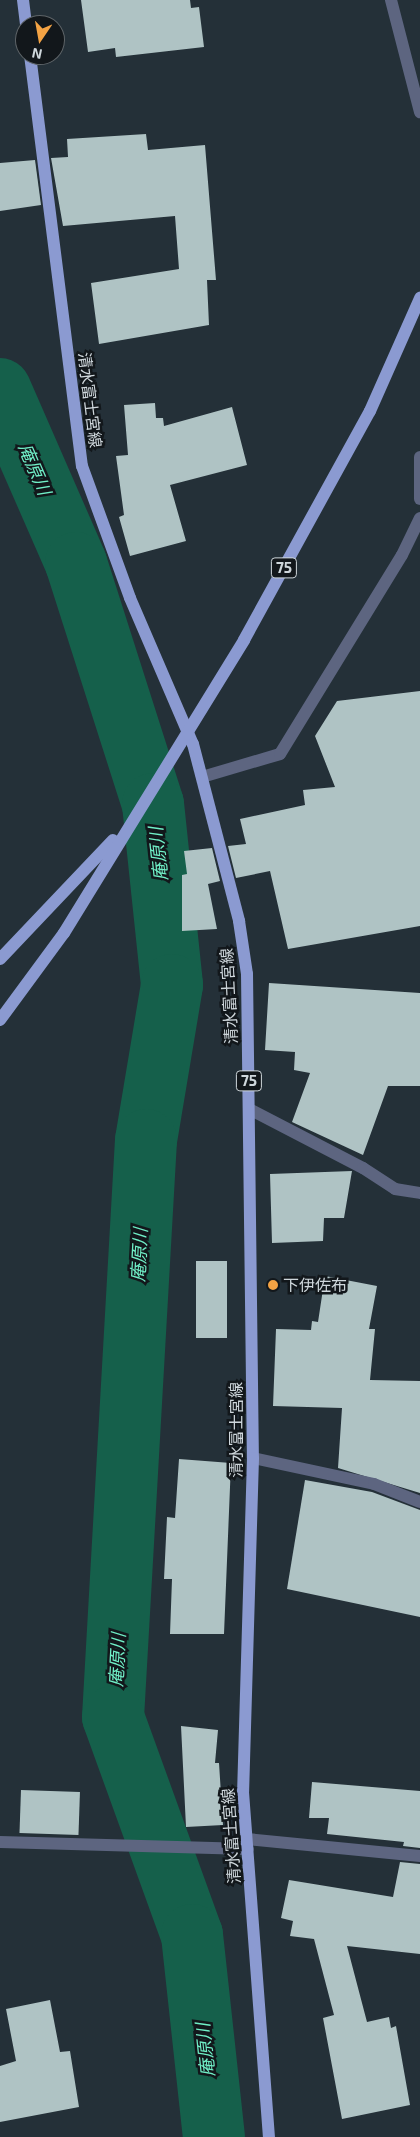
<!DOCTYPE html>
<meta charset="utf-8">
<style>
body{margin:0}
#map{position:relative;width:420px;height:2137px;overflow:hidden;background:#243038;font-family:"Exo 2","Noto Sans JP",sans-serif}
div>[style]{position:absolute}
.river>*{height:62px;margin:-31px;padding:0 31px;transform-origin:31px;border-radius:31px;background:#15604b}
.building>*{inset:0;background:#afc3c4;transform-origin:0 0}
.minor>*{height:12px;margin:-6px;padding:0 6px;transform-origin:6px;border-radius:6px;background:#5d6580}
.major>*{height:12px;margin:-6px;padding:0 6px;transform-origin:6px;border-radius:6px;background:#8b9ad1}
.dots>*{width:14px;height:14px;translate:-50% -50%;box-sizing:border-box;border:2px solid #12171b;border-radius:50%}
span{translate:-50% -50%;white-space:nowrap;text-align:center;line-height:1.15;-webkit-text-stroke:5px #12171b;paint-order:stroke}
.shield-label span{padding:1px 4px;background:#12171b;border:1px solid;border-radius:4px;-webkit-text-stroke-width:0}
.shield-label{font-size:15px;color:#cfd7dc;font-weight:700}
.street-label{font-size:16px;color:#cfd7dc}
.poi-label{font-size:16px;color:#cfd7dc}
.left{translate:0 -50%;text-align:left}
.water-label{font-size:18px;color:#70efc7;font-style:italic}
.north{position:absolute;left:15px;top:15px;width:50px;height:50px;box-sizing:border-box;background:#12171b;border:1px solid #5e6468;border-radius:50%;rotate:192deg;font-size:14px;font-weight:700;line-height:20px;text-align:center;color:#cfd7dc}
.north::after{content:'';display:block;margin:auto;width:18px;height:22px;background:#f4a344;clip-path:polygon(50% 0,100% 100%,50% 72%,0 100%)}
</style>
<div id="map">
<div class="river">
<i style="left:0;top:389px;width:190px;rotate:66.4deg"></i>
<i style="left:76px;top:563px;width:253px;rotate:72.3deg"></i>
<i style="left:153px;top:804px;width:182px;rotate:84deg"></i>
<i style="left:172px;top:985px;width:157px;rotate:99.5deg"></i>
<i style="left:146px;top:1140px;width:578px;rotate:93.27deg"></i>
<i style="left:113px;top:1717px;width:232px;rotate:70.1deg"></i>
<i style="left:192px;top:1935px;width:203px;rotate:83.8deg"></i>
</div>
<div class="building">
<i style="clip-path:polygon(81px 0,190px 0,191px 8px,199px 7px,204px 47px,116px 57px,115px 48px,88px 52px)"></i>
<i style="clip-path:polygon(146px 134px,148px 150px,205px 145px,216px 280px,207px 280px,209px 325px,99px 344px,91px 283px,179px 269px,175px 216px,63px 226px,51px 158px,68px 157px,67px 139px)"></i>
<i style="clip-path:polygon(35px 160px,41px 205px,0 211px,0 163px)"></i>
<i style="clip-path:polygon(155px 403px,156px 418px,163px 418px,164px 426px,232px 407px,247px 465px,170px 485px,186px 541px,130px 556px,119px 517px,124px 515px,116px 456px,128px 455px,124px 405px)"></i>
<i style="clip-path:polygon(420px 691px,420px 926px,288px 949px,270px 871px,236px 878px,228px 846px,246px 844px,240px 819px,305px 805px,303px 790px,335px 787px,315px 736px,337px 701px)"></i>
<i style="clip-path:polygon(212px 848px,220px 881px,208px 884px,217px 929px,182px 931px,182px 875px,187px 874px,184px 851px)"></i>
<i style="clip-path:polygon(269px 983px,420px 993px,420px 1086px,388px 1086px,363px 1155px,292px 1122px,310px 1073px,294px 1070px,295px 1052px,265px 1050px)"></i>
<i style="clip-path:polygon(352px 1171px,344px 1218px,324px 1218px,323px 1241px,272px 1243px,270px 1174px)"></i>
<i style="left:196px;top:1261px;width:31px;height:77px"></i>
<i style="clip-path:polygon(325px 1276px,377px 1286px,369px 1329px,375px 1329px,370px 1380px,420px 1381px,420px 1493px,338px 1468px,342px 1408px,273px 1406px,276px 1329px,311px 1330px,312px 1321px,318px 1322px)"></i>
<i style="clip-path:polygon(179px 1459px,231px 1463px,224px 1634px,170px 1634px,172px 1579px,164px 1579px,167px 1517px,175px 1518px)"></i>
<i style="clip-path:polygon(305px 1480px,372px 1492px,420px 1510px,420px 1617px,287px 1589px)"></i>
<i style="clip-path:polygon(181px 1726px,218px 1730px,215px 1763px,219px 1763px,223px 1825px,186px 1827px)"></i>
<i style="clip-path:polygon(312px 1782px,420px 1791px,420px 1848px,403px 1846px,404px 1842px,327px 1834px,329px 1818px,309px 1818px)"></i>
<i style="left:21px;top:1790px;width:59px;height:43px;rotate:2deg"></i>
<i style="clip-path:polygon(400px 1862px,420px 1864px,420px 1954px,347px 1946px,367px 2022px,389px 2017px,391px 2028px,396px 2026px,410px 2105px,342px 2119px,323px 2018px,334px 2015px,314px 1939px,290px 1936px,293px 1921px,281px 1918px,289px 1880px,393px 1897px)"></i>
<i style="clip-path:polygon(50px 2000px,60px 2052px,70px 2051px,79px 2107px,0 2122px,0 2066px,16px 2061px,6px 2009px)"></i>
</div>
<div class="minor">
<i style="left:391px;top:0;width:116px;rotate:75.5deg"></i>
<i style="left:420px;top:457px;width:42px;rotate:90deg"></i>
<i style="left:202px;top:777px;width:81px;rotate:-16.4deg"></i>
<i style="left:280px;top:754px;width:233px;rotate:-58.5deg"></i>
<i style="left:402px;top:555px;width:41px;rotate:-64.1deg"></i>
<i style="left:249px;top:1109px;width:128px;rotate:27.4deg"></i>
<i style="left:363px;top:1168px;width:38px;rotate:33deg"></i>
<i style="left:395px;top:1189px;width:25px;rotate:9deg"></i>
<i style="left:253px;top:1458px;width:124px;rotate:12.1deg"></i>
<i style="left:374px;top:1484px;width:49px;rotate:21.4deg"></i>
<i style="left:247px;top:1839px;width:174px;rotate:5.6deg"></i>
<i style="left:0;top:1842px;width:248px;rotate:1.6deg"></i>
</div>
<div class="major">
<i style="left:23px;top:0;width:25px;rotate:83deg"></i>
<i style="left:30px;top:55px;width:414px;rotate:82.8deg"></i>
<i style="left:82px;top:466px;width:140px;rotate:70deg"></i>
<i style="left:130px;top:598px;width:159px;rotate:66.7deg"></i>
<i style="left:193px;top:744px;width:183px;rotate:75.4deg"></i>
<i style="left:239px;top:921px;width:54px;rotate:81.4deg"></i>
<i style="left:247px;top:974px;width:484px;rotate:89.3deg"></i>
<i style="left:253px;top:1458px;width:334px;rotate:91.7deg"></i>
<i style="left:243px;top:1792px;width:346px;rotate:85.7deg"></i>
<i style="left:0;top:959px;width:164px;rotate:-46.5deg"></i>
<i style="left:0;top:1020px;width:108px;rotate:-53.7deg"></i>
<i style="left:64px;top:933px;width:344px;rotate:-58.4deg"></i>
<i style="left:244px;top:640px;width:261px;rotate:-61.2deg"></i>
<i style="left:370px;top:411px;width:124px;rotate:-66.1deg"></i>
</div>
<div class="dots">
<i style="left:273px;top:1285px;background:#f4a344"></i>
</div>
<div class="shield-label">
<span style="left:284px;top:568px">75</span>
<span style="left:249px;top:1081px">75</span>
</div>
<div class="street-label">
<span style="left:90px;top:400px;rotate:83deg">清水富士宮線</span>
<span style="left:229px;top:996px;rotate:-93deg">清水富士宮線</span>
<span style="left:236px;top:1430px;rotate:-90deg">清水富士宮線</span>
<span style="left:231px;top:1836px;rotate:-94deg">清水富士宮線</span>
</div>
<div class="poi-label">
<span class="left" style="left:283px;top:1285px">下伊佐布</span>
</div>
<div class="water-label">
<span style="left:35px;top:469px;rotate:67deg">庵原川</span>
<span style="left:158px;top:854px;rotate:-96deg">庵原川</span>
<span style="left:139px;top:1255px;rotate:-87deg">庵原川</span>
<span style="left:117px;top:1660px;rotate:-87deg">庵原川</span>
<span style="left:205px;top:2050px;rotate:-96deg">庵原川</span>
</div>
<div class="north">N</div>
</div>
